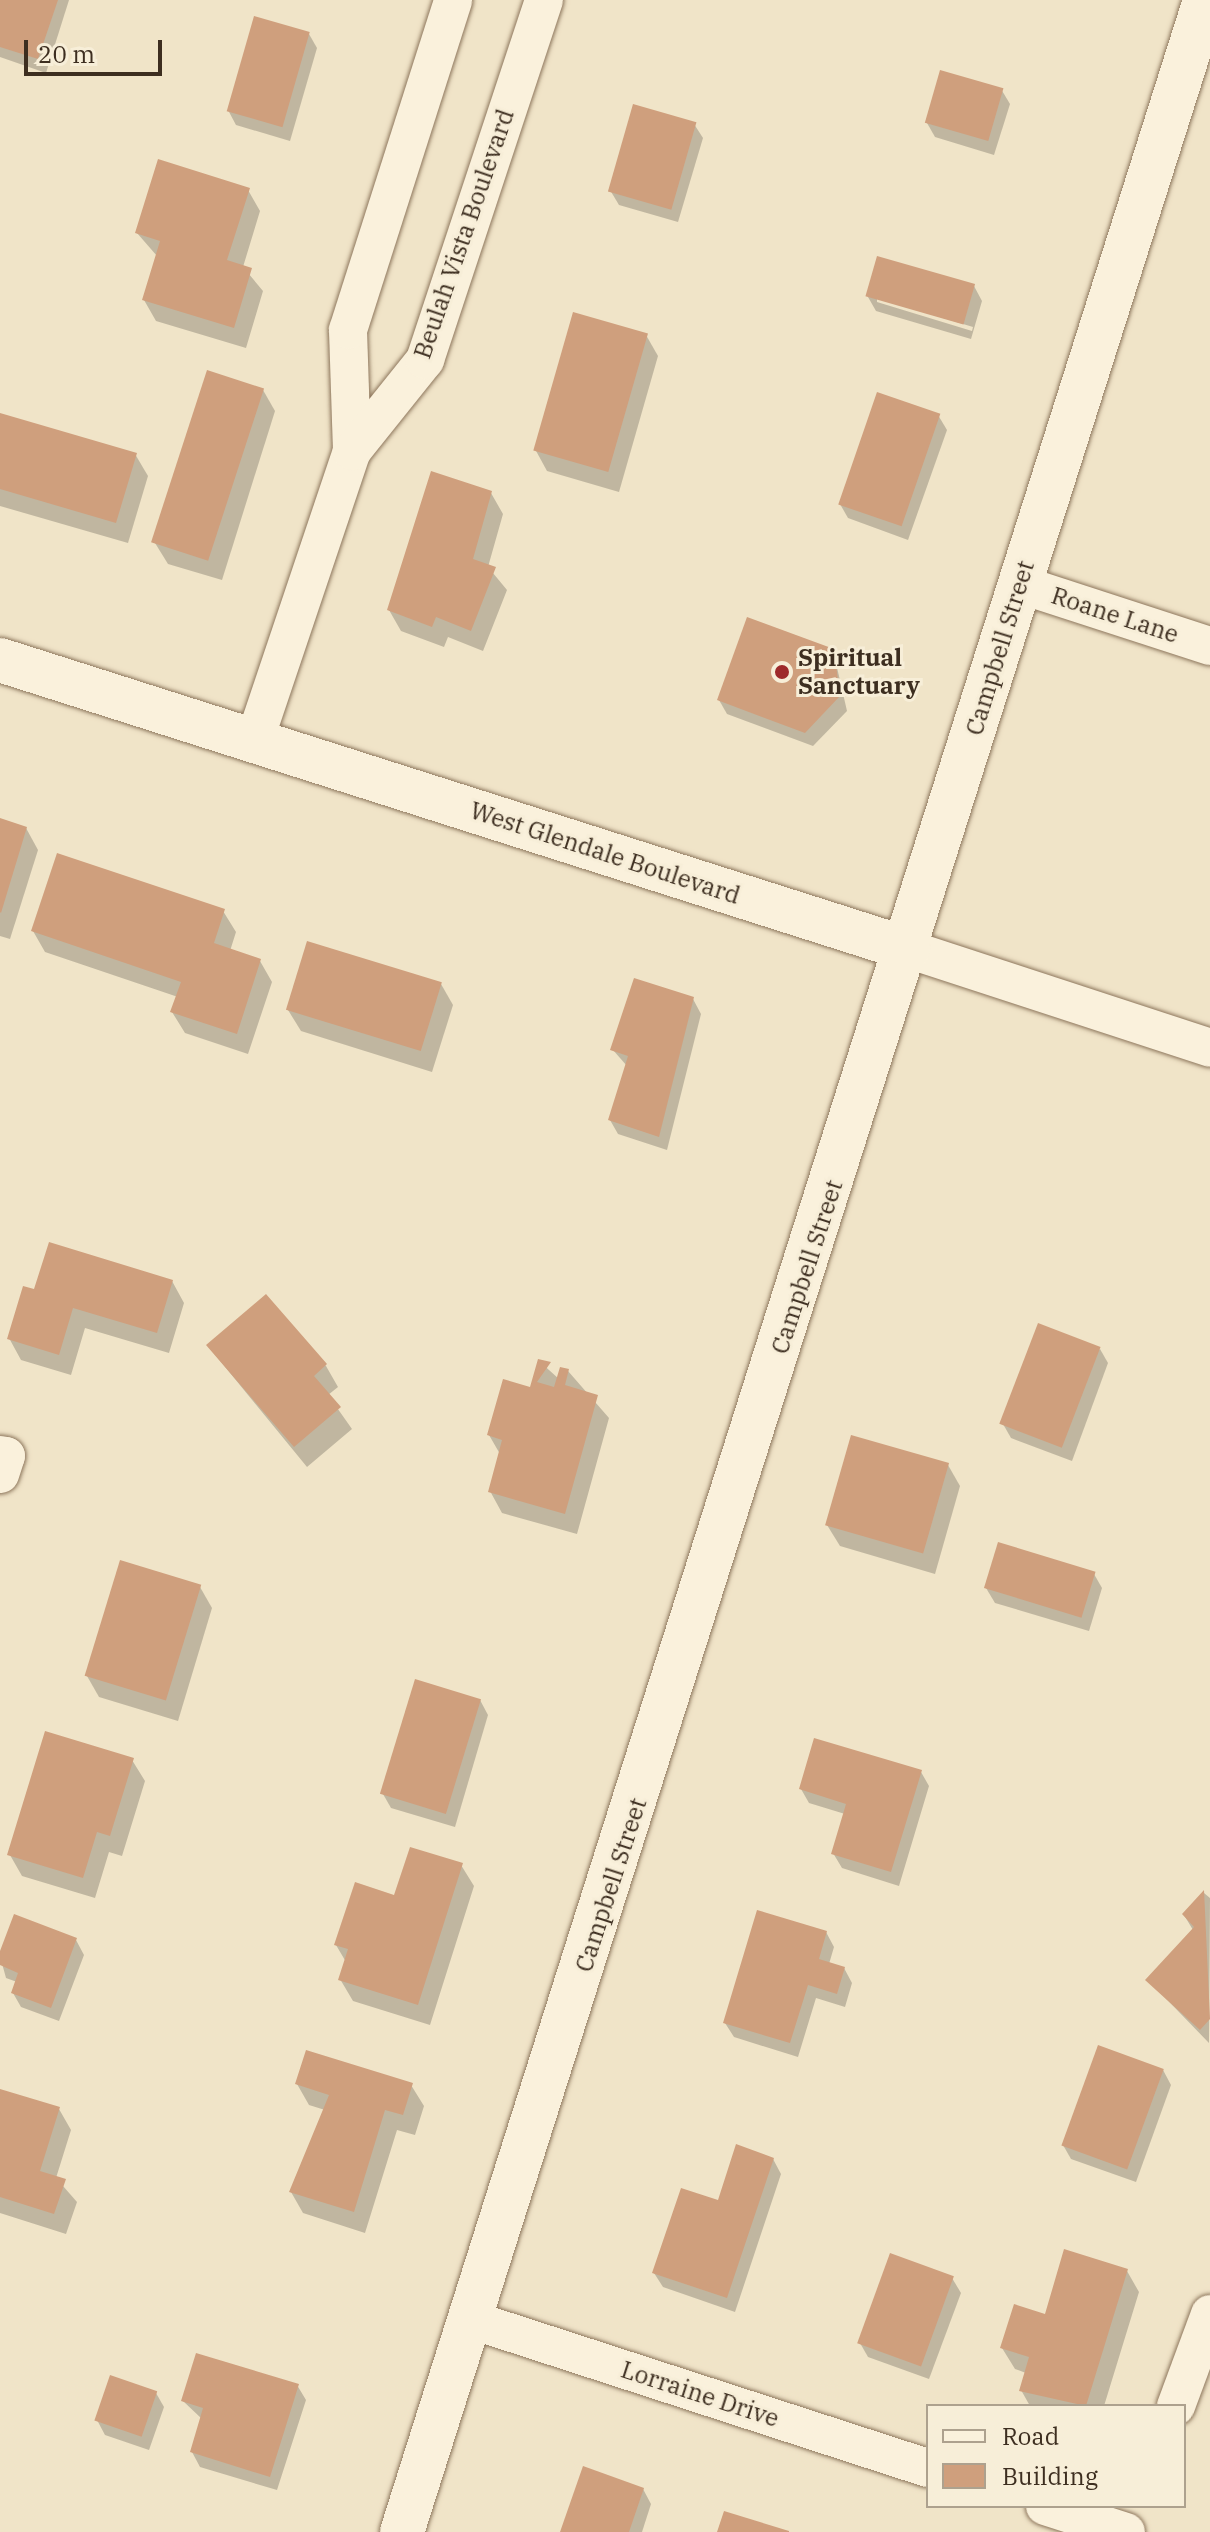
<!DOCTYPE html>
<style>
body{margin:0}
#map{position:relative;width:1210px;height:2532px;overflow:hidden;background:#f0e4c8;font-family:"IBM Plex Serif",serif}
div>[style]{position:absolute}
.shadow>*{inset:0;background:#0003}
.building>*{inset:0;background:#cf9f7d;transform-origin:0 0}
.roads{filter:drop-shadow(0 0 2px #8d765c) drop-shadow(0 0 2px #8d765c)}
.street>*{height:38px;margin:-19px;padding:0 19px;transform-origin:19px;border-radius:19px;background:#faf1dc}
.secondary>*{height:44px;margin:-22px;padding:0 22px;transform-origin:22px;border-radius:22px;background:#faf1dc}
.dots>*{width:22px;height:22px;translate:-50% -50%;box-sizing:border-box;border:4px solid #f7eed8;border-radius:50%}
span{translate:-50% -50%;white-space:nowrap;text-align:center;line-height:1.15;-webkit-text-stroke:6px #f7eed8;paint-order:stroke}
.street-label{font-size:24px;color:#3d2e20}
.poi-label{font-size:24px;color:#3d2e20;font-weight:700}
.left{translate:0 -50%;text-align:left}
.legend{position:absolute;left:926px;top:2404px;width:260px;height:104px;box-sizing:border-box;background:#f7eed8;border:2px solid #ada18e;margin:0;padding:10px 14px;list-style:none;font-size:24px;color:#3d2e20}
.legend li{display:flex;align-items:center;gap:16px;height:40px}
.legend b{width:40px;border:2px solid #ada18e}
.scale{position:absolute;left:24px;top:40px;width:138px;height:36px;box-sizing:border-box;border:4px solid #3d2e20;border-top:0;padding-left:10px;font-size:24px;line-height:28px;white-space:nowrap;color:#3d2e20;-webkit-text-stroke:6px #f7eed8;paint-order:stroke}
</style>
<div id="map">
<div class="shadow">
<i style="clip-path:polygon(0 0,69px 0,46px 73px,0 57px)"></i>
<i style="clip-path:polygon(309px 34px,317px 48px,290px 141px,236px 125px,228px 110px)"></i>
<i style="clip-path:polygon(1001px 89px,1010px 104px,994px 155px,935px 137px,927px 123px)"></i>
<i style="clip-path:polygon(694px 124px,703px 138px,678px 222px,619px 205px,610px 190px)"></i>
<i style="clip-path:polygon(248px 190px,260px 211px,243px 267px,263px 291px,246px 348px,156px 321px,144px 300px,157px 256px,137px 233px)"></i>
<i style="clip-path:polygon(evenodd,974px 286px,982px 301px,971px 339px,876px 311px,868px 297px,974px 286px,877px 298px,973px 327px,972px 331px,877px 302px,877px 298px)"></i>
<i style="clip-path:polygon(646px 335px,658px 356px,619px 492px,547px 471px,535px 449px)"></i>
<i style="clip-path:polygon(263px 390px,275px 411px,222px 580px,168px 564px,155px 543px)"></i>
<i style="clip-path:polygon(0 415px,135px 454px,148px 476px,128px 543px,0 506px)"></i>
<i style="clip-path:polygon(938px 415px,947px 430px,908px 540px,848px 518px,840px 504px)"></i>
<i style="clip-path:polygon(491px 493px,503px 514px,488px 567px,507px 590px,483px 651px,448px 637px,444px 647px,401px 631px,389px 610px)"></i>
<i style="clip-path:polygon(833px 650px,847px 711px,813px 746px,727px 714px,719px 700px)"></i>
<i style="clip-path:polygon(0 820px,26px 828px,38px 850px,10px 939px,0 936px)"></i>
<i style="clip-path:polygon(223px 911px,236px 932px,230px 951px,260px 961px,272px 982px,248px 1054px,185px 1033px,172px 1012px,178px 997px,45px 952px,33px 931px)"></i>
<i style="clip-path:polygon(441px 984px,453px 1005px,432px 1072px,301px 1031px,288px 1010px)"></i>
<i style="clip-path:polygon(693px 999px,701px 1014px,667px 1150px,618px 1134px,610px 1120px,627px 1066px,613px 1050px)"></i>
<i style="clip-path:polygon(172px 1281px,184px 1303px,169px 1353px,85px 1328px,71px 1375px,21px 1360px,9px 1338px,35px 1292px)"></i>
<i style="clip-path:polygon(266px 1296px,326px 1366px,338px 1387px,328px 1395px,352px 1429px,307px 1467px,208px 1346px)"></i>
<i style="clip-path:polygon(1100px 1349px,1108px 1363px,1072px 1461px,1011px 1438px,1003px 1424px)"></i>
<i style="clip-path:polygon(539px 1361px,559px 1379px,568px 1371px,609px 1418px,577px 1534px,502px 1513px,490px 1491px,500px 1454px,489px 1435px,532px 1389px)"></i>
<i style="clip-path:polygon(948px 1465px,960px 1486px,935px 1574px,840px 1546px,827px 1525px)"></i>
<i style="clip-path:polygon(1094px 1574px,1102px 1588px,1089px 1631px,995px 1603px,986px 1588px)"></i>
<i style="clip-path:polygon(200px 1587px,212px 1608px,178px 1721px,99px 1697px,87px 1676px)"></i>
<i style="clip-path:polygon(480px 1700px,488px 1715px,455px 1827px,391px 1808px,383px 1794px)"></i>
<i style="clip-path:polygon(132px 1760px,145px 1781px,122px 1856px,109px 1852px,95px 1898px,22px 1876px,10px 1855px)"></i>
<i style="clip-path:polygon(921px 1772px,929px 1786px,899px 1886px,842px 1868px,833px 1853px,845px 1814px,809px 1803px,801px 1789px)"></i>
<i style="clip-path:polygon(461px 1865px,474px 1886px,430px 2025px,353px 2001px,340px 1979px,346px 1962px,336px 1945px,395px 1898px)"></i>
<i style="clip-path:polygon(1204px 1893px,1210px 1898px,1209px 2043px,1148px 1980px,1193px 1930px,1184px 1915px)"></i>
<i style="clip-path:polygon(826px 1932px,834px 1947px,829px 1964px,844px 1968px,852px 1983px,845px 2007px,816px 1998px,798px 2057px,734px 2037px,725px 2023px)"></i>
<i style="clip-path:polygon(76px 1940px,84px 1955px,59px 2021px,21px 2007px,13px 1993px,17px 1982px,6px 1978px,0 1956px)"></i>
<i style="clip-path:polygon(1163px 2070px,1171px 2085px,1136px 2182px,1071px 2159px,1063px 2145px)"></i>
<i style="clip-path:polygon(297px 2084px,411px 2085px,424px 2106px,415px 2135px,397px 2130px,365px 2233px,303px 2213px,291px 2192px,325px 2110px,309px 2105px)"></i>
<i style="clip-path:polygon(0 2091px,59px 2109px,71px 2130px,56px 2178px,77px 2202px,66px 2234px,0 2213px)"></i>
<i style="clip-path:polygon(773px 2159px,781px 2174px,735px 2312px,663px 2287px,654px 2273px,719px 2202px)"></i>
<i style="clip-path:polygon(1127px 2271px,1139px 2292px,1104px 2406px,1030px 2406px,1021px 2390px,1026px 2373px,1015px 2369px,1002px 2348px)"></i>
<i style="clip-path:polygon(952px 2278px,961px 2293px,929px 2379px,868px 2357px,860px 2343px)"></i>
<i style="clip-path:polygon(297px 2385px,306px 2400px,277px 2490px,200px 2467px,192px 2452px,202px 2419px,183px 2401px)"></i>
<i style="clip-path:polygon(156px 2393px,164px 2407px,149px 2450px,105px 2435px,97px 2420px)"></i>
<i style="clip-path:polygon(643px 2489px,651px 2504px,642px 2532px,562px 2532px)"></i>
</div>
<div class="building">
<i style="clip-path:polygon(0 0,58px 0,38px 59px,0 47px)"></i>
<i style="left:254px;top:16px;width:58px;height:99px;rotate:16deg"></i>
<i style="left:940px;top:70px;width:66px;height:55px;rotate:16deg"></i>
<i style="left:633px;top:104px;width:66px;height:91px;rotate:16deg"></i>
<i style="clip-path:polygon(158px 159px,250px 188px,227px 260px,252px 268px,234px 328px,142px 300px,160px 241px,135px 233px)"></i>
<i style="left:877px;top:256px;width:102px;height:42px;rotate:16deg"></i>
<i style="left:573px;top:312px;width:78px;height:144px;rotate:16deg"></i>
<i style="left:207px;top:370px;width:60px;height:181px;rotate:18deg"></i>
<i style="left:877px;top:392px;width:67px;height:119px;rotate:19deg"></i>
<i style="clip-path:polygon(0 413px,137px 453px,116px 523px,0 489px)"></i>
<i style="clip-path:polygon(431px 471px,492px 491px,473px 559px,496px 567px,471px 631px,436px 617px,432px 627px,387px 610px)"></i>
<i style="clip-path:polygon(747px 617px,834px 649px,840px 696px,805px 733px,717px 700px)"></i>
<i style="clip-path:polygon(0 818px,27px 827px,1px 913px,0 912px)"></i>
<i style="clip-path:polygon(57px 853px,225px 909px,214px 943px,261px 959px,237px 1034px,170px 1012px,181px 982px,31px 931px)"></i>
<i style="left:307px;top:941px;width:141px;height:72px;rotate:17deg"></i>
<i style="clip-path:polygon(634px 978px,694px 997px,659px 1137px,608px 1120px,628px 1056px,610px 1050px)"></i>
<i style="clip-path:polygon(49px 1242px,173px 1280px,157px 1333px,73px 1308px,59px 1355px,7px 1339px,23px 1286px,34px 1289px)"></i>
<i style="clip-path:polygon(266px 1294px,327px 1364px,314px 1376px,341px 1407px,294px 1447px,206px 1345px)"></i>
<i style="left:1038px;top:1323px;width:67px;height:108px;rotate:21deg"></i>
<i style="clip-path:polygon(538px 1359px,551px 1362px,537px 1382px,554px 1387px,560px 1367px,569px 1369px,565px 1385px,598px 1395px,565px 1514px,488px 1492px,502px 1440px,487px 1435px,503px 1379px,530px 1387px)"></i>
<i style="left:851px;top:1435px;width:102px;height:94px;rotate:16deg"></i>
<i style="left:998px;top:1542px;width:102px;height:48px;rotate:17deg"></i>
<i style="left:120px;top:1560px;width:85px;height:121px;rotate:17deg"></i>
<i style="left:415px;top:1679px;width:69px;height:120px;rotate:17deg"></i>
<i style="clip-path:polygon(45px 1731px,134px 1758px,110px 1836px,97px 1832px,83px 1878px,7px 1855px)"></i>
<i style="clip-path:polygon(814px 1738px,922px 1770px,891px 1872px,831px 1854px,846px 1804px,799px 1789px)"></i>
<i style="clip-path:polygon(410px 1847px,463px 1863px,418px 2005px,338px 1980px,348px 1949px,334px 1945px,355px 1882px,394px 1895px)"></i>
<i style="clip-path:polygon(1204px 1890px,1210px 2019px,1200px 2030px,1145px 1980px,1194px 1927px,1182px 1914px)"></i>
<i style="clip-path:polygon(757px 1910px,827px 1931px,819px 1959px,845px 1967px,837px 1994px,808px 1985px,790px 2043px,723px 2023px)"></i>
<i style="clip-path:polygon(14px 1914px,77px 1938px,51px 2008px,11px 1993px,18px 1973px,0 1965px,0 1951px)"></i>
<i style="left:1098px;top:2045px;width:70px;height:107px;rotate:20deg"></i>
<i style="clip-path:polygon(306px 2050px,413px 2083px,403px 2115px,385px 2110px,354px 2212px,289px 2192px,329px 2095px,295px 2084px)"></i>
<i style="clip-path:polygon(0 2089px,60px 2107px,40px 2171px,66px 2179px,54px 2214px,0 2197px)"></i>
<i style="clip-path:polygon(736px 2144px,774px 2158px,727px 2298px,652px 2273px,681px 2188px,718px 2200px)"></i>
<i style="clip-path:polygon(1064px 2249px,1128px 2269px,1086px 2406px,1019px 2391px,1029px 2357px,1000px 2348px,1014px 2304px,1045px 2314px)"></i>
<i style="left:890px;top:2253px;width:68px;height:96px;rotate:20deg"></i>
<i style="clip-path:polygon(196px 2353px,299px 2384px,270px 2477px,190px 2452px,203px 2408px,181px 2401px)"></i>
<i style="left:110px;top:2375px;width:50px;height:48px;rotate:19deg"></i>
<i style="clip-path:polygon(583px 2466px,644px 2488px,629px 2532px,560px 2532px)"></i>
<i style="clip-path:polygon(724px 2511px,789px 2531px,789px 2532px,717px 2532px)"></i>
</div>
<div class="roads">
<div class="street">
<i style="left:352px;top:451px;width:121px;rotate:-91.9deg"></i>
<i style="left:348px;top:330px;width:346px;rotate:-72.3deg"></i>
<i style="left:1019px;top:584px;width:201px;rotate:18deg"></i>
<i style="left:254px;top:742px;width:307px;rotate:-71.4deg"></i>
<i style="left:352px;top:451px;width:117px;rotate:-51.3deg"></i>
<i style="left:425px;top:360px;width:379px;rotate:-71.7deg"></i>
<i style="left:908px;top:949px;width:318px;rotate:18.1deg"></i>
<i style="left:0;top:1455px;width:6px;rotate:9deg"></i>
<i style="left:6px;top:1456px;width:19px;rotate:108deg"></i>
<i style="left:472px;top:2320px;width:479px;rotate:18deg"></i>
<i style="left:1176px;top:2406px;width:98px;rotate:-69.7deg"></i>
<i style="left:1045px;top:2506px;width:85px;rotate:17.8deg"></i>
</div>
<div class="secondary">
<i style="left:0;top:660px;width:953px;rotate:17.66deg"></i>
<i style="left:402px;top:2532px;width:2656px;rotate:-72.4deg"></i>
</div>
</div>
<div class="dots">
<i style="left:782px;top:672px;background:#9e2a2b"></i>
</div>
<div class="street-label">
<span style="left:464px;top:234px;rotate:-71deg">Beulah Vista Boulevard</span>
<span style="left:1115px;top:615px;rotate:18deg">Roane Lane</span>
<span style="left:1000px;top:648px;rotate:-73deg">Campbell Street</span>
<span style="left:605px;top:853px;rotate:18deg">West Glendale Boulevard</span>
<span style="left:807px;top:1267px;rotate:-72deg">Campbell Street</span>
<span style="left:611px;top:1885px;rotate:-72deg">Campbell Street</span>
<span style="left:700px;top:2394px;rotate:18deg">Lorraine Drive</span>
</div>
<div class="poi-label">
<span class="left" style="left:798px;top:672px">Spiritual<br>Sanctuary</span>
</div>
<ul class="legend">
<li><b style="height:10px;background:#faf1dc"></b>Road</li>
<li><b style="height:22px;background:#cf9f7d"></b>Building</li>
</ul>
<div class="scale">20 m</div>
</div>
